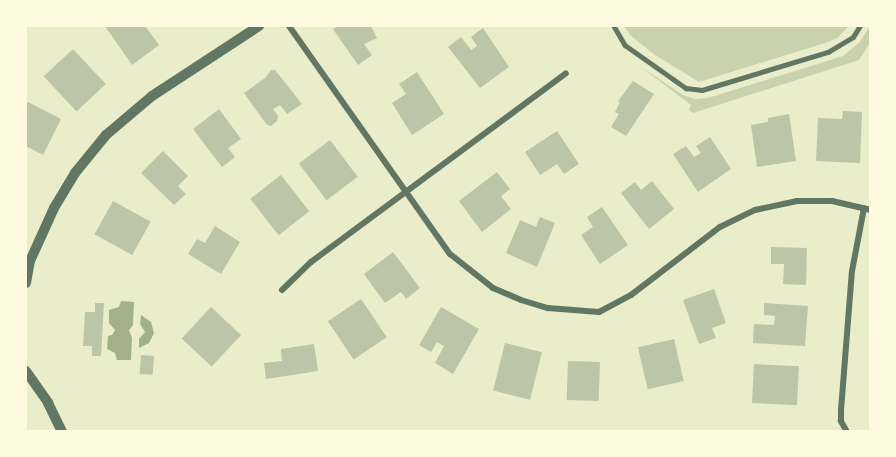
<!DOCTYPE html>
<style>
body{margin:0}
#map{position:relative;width:896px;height:457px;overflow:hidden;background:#e9edc9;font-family:Lora,serif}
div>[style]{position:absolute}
.green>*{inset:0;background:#cad2ad}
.water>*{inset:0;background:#a3b18a}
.building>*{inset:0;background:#bcc5a7;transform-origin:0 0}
.service>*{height:4.5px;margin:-2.25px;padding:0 2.25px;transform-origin:2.25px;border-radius:2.25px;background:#617663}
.minor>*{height:6px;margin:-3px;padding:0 3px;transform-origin:3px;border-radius:3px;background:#617663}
.tertiary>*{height:10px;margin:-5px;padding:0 5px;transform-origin:5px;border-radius:5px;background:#617663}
span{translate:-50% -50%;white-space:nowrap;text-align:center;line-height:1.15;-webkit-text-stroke:5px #fefae0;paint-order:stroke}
.frame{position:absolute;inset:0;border:27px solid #fefae0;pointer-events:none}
</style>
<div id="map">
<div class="green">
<i style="clip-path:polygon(624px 26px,849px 26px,837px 38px,828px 42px,699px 82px,655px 55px,630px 35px)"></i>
<i style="clip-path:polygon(870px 26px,870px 43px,859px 60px,693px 113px,689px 110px,691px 105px,641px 67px,683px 95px,695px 99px,708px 98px,843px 56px,859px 43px)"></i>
</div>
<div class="water">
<i style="clip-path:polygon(121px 301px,134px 302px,133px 325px,129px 330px,132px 338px,131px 360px,117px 360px,115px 353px,107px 349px,108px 336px,112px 335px,115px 330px,109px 323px,109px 310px,119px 307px)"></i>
<i style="clip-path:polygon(141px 315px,151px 322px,154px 333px,149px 343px,139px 348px,139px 339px,145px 332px,140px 324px)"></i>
</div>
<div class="building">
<i style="clip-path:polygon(105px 26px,145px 26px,159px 45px,132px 65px)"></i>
<i style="clip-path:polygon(338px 26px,371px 26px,377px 38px,364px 44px,372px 55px,358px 65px,333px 29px)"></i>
<i style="clip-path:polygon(483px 28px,509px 67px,480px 88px,448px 47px,461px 37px,471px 50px,477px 46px,471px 37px)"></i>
<i style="left:73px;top:49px;width:48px;height:40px;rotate:47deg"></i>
<i style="clip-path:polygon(271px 70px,275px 70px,302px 104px,287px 114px,280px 105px,273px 109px,278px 116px,277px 121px,271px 126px,267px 125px,244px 93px,265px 78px)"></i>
<i style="clip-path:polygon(417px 72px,444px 114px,412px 135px,392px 103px,406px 94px,399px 84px)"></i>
<i style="clip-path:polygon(633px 81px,654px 94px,626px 136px,611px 127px,619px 114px,615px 112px,620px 102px,618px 101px)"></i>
<i style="clip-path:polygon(26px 101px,61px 119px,43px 155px,26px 146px)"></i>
<i style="clip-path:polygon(219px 109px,241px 139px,228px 148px,235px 157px,222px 167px,193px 129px)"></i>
<i style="clip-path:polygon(843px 111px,862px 112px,860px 163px,816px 161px,818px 118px,842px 119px)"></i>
<i style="clip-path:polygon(789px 114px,796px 161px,757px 167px,751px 125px,768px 122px,768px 118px)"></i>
<i style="clip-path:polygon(557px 131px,579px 164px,564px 174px,557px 164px,540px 175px,525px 152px)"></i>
<i style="clip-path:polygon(710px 137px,731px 169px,698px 192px,673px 154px,686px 146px,694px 157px,701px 153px,696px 146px)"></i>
<i style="left:330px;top:140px;width:46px;height:39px;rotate:53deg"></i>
<i style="clip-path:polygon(163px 151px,188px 176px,178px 186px,186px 194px,174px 205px,141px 173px)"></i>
<i style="clip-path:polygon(497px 172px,510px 189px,501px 196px,511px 209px,482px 232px,459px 201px)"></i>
<i style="left:281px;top:175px;width:46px;height:39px;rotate:52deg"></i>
<i style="clip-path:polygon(652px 181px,674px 209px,649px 229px,621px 193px,635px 182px,641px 190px)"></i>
<i style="left:113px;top:201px;width:43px;height:38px;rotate:29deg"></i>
<i style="clip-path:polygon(602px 207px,628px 245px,600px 264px,581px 235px,593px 227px,587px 217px)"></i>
<i style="clip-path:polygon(540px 217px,555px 223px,537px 267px,506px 253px,520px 220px,536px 227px)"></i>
<i style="clip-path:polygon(215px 226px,240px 242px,221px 274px,188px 254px,197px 239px,205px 243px)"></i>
<i style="clip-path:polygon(771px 247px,807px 248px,806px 285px,783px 284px,784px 264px,771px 264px)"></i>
<i style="clip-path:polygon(393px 252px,420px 288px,406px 299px,401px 292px,385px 303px,364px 274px)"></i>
<i style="clip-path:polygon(714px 289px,726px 323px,712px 328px,716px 338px,699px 344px,683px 300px)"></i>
<i style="left:361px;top:299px;width:46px;height:40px;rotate:56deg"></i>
<i style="clip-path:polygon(95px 303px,104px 303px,101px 356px,92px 356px,92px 346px,83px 346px,85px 312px,95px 312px)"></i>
<i style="clip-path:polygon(764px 303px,808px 306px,805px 346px,753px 343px,754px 324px,774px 325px,775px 316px,764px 315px)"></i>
<i style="left:211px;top:307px;width:41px;height:43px;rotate:43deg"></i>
<i style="clip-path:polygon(441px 307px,479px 329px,453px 374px,435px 363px,444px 346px,437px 342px,431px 352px,419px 345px)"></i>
<i style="left:674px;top:339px;width:43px;height:37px;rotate:77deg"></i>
<i style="left:505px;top:343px;width:38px;height:49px;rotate:14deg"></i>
<i style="clip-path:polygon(314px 344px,318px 371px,266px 379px,264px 363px,282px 361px,281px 349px)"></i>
<i style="left:141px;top:355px;width:13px;height:19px;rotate:4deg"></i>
<i style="left:568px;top:361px;width:32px;height:39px;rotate:2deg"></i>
<i style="left:754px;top:364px;width:45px;height:39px;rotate:3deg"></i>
</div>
<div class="service">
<i style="left:614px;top:26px;width:22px;rotate:60deg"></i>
<i style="left:625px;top:45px;width:75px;rotate:35.2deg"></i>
<i style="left:686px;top:88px;width:16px;rotate:7deg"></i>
<i style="left:702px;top:90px;width:132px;rotate:-16.8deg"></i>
<i style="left:828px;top:52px;width:29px;rotate:-31deg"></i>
<i style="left:853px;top:37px;width:13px;rotate:-58deg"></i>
</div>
<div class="minor">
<i style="left:289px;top:26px;width:279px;rotate:54.8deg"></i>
<i style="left:450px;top:254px;width:55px;rotate:38.3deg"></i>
<i style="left:493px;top:288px;width:30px;rotate:23deg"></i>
<i style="left:521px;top:300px;width:28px;rotate:17deg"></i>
<i style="left:548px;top:308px;width:51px;rotate:4.5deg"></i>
<i style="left:599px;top:312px;width:36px;rotate:-28deg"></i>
<i style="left:631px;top:295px;width:112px;rotate:-37.4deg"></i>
<i style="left:720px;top:227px;width:39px;rotate:-26deg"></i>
<i style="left:755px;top:210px;width:43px;rotate:-12.1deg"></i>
<i style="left:797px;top:201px;width:35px"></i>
<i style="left:832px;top:201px;width:39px;rotate:13deg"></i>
<i style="left:282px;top:290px;width:40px;rotate:-44deg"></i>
<i style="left:311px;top:262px;width:317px;rotate:-36.5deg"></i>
<i style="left:847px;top:432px;width:13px;rotate:-119deg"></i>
<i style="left:841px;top:421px;width:11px;rotate:-90deg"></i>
<i style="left:841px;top:410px;width:139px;rotate:-85.5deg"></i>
<i style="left:852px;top:271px;width:64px;rotate:-79.2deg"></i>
</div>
<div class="tertiary">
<i style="left:26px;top:283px;width:22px;rotate:-80deg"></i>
<i style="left:30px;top:261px;width:58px;rotate:-65.6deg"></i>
<i style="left:54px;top:208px;width:41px;rotate:-59deg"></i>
<i style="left:75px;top:173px;width:49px;rotate:-50.8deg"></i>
<i style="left:106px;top:135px;width:60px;rotate:-40.3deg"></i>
<i style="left:152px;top:96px;width:128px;rotate:-33.2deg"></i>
<i style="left:26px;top:371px;width:39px;rotate:55deg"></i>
<i style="left:48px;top:403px;width:32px;rotate:64deg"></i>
</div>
<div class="frame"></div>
</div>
